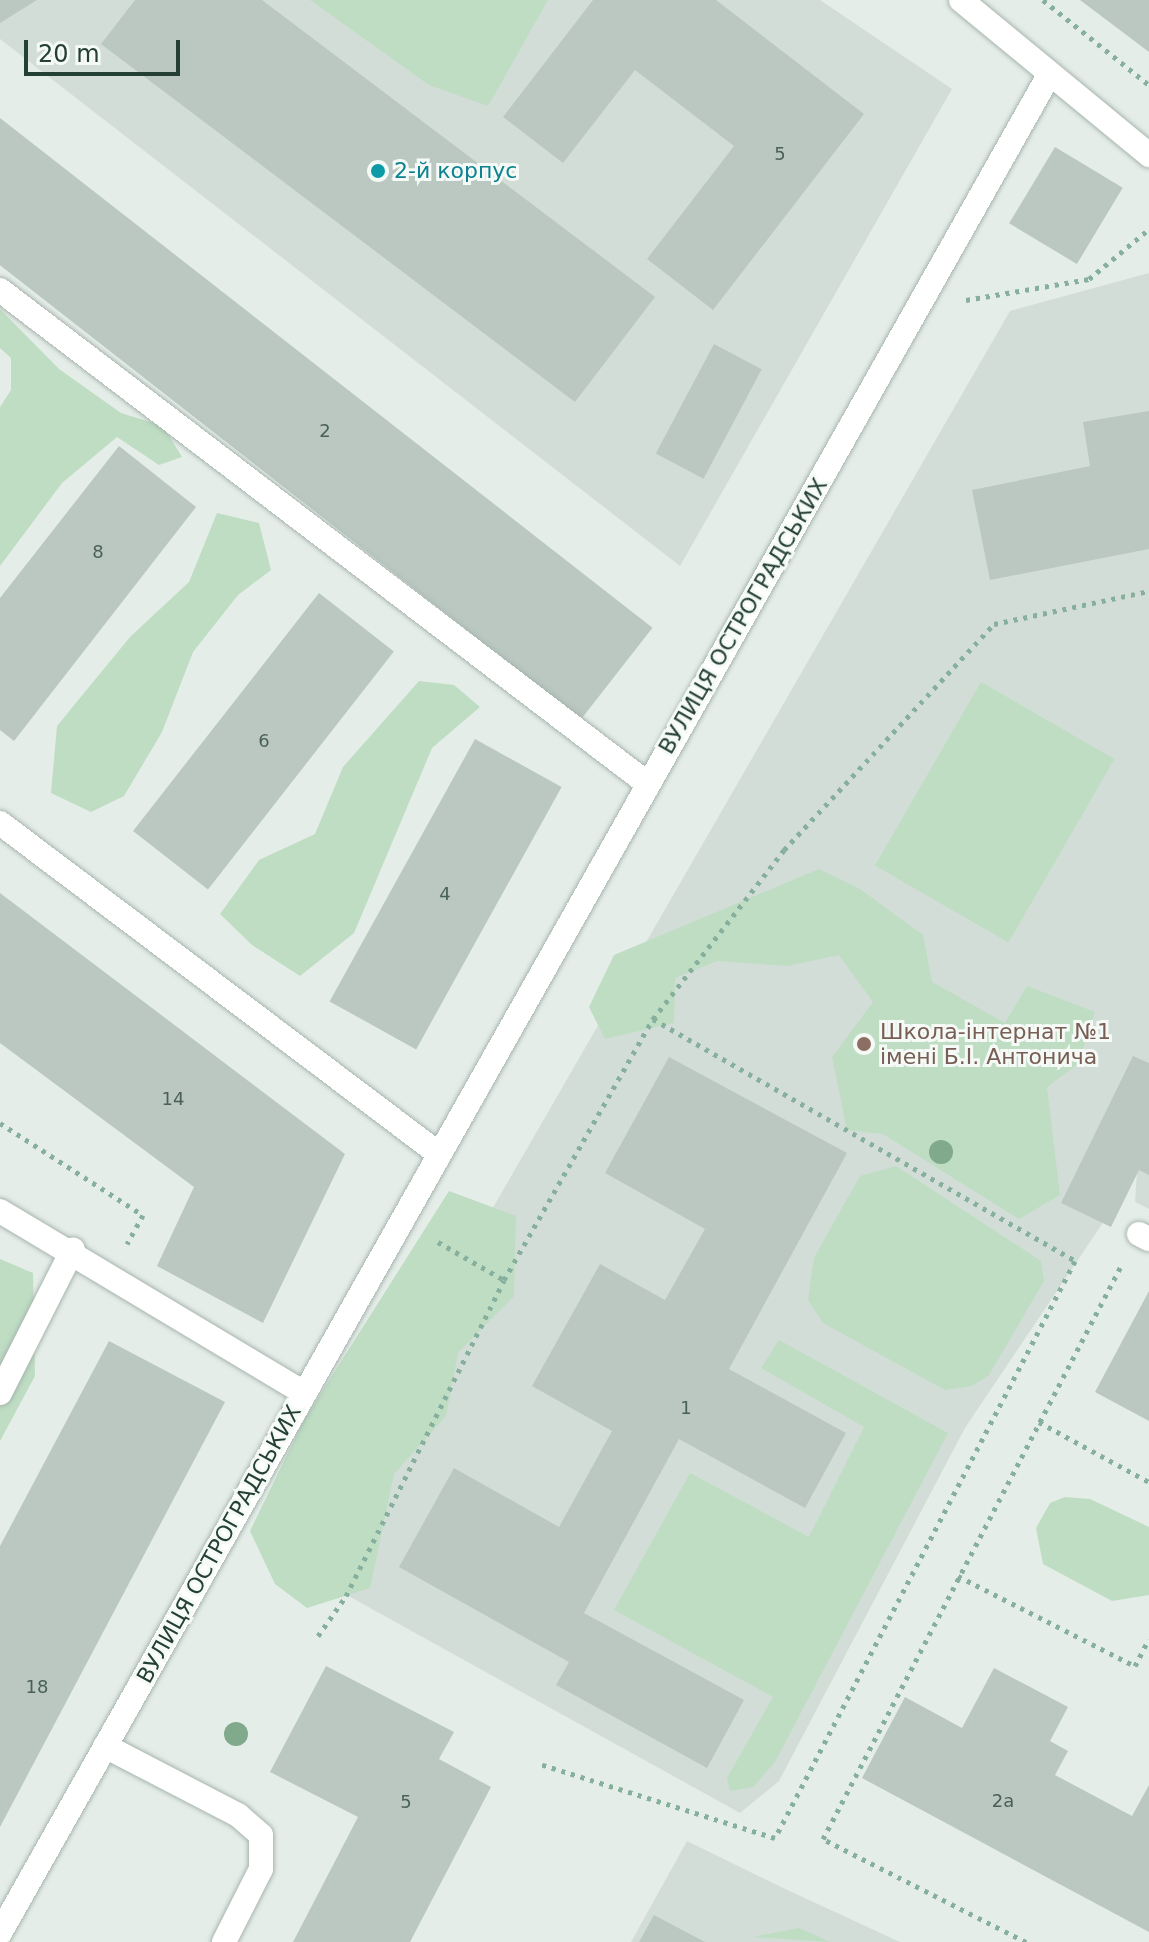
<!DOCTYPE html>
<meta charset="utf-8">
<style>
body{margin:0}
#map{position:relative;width:1149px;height:1942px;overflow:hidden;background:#e5ede8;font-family:"DejaVu Sans",sans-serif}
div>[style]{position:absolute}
.built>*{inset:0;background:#d3ddd7}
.green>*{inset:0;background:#beddc3;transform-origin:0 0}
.building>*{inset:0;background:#bac8c1;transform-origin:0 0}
.path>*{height:5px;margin-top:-2.5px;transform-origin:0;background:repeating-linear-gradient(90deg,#86b09d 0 4px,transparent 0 10px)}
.roads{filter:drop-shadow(0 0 2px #a7b5ae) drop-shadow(0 0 2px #a7b5ae)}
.service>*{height:24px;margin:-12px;padding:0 12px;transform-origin:12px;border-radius:12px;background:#fff}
.minor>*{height:24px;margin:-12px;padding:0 12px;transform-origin:12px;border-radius:12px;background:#fff}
.trees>*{width:24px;height:24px;margin:-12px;border-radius:50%;background:#81aa8d}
.dots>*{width:22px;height:22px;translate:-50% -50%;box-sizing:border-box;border:4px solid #f5faf7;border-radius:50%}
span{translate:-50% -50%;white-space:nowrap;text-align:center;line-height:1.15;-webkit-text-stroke:6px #f5faf7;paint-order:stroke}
.number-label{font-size:18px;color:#4a6157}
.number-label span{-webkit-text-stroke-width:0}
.culture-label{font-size:22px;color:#0d838f}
.left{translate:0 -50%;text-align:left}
.street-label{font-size:22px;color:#243f34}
.education-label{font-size:22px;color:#785e54}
.scale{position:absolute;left:24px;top:40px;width:156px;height:36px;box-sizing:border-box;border:4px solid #243f34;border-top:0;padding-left:10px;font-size:24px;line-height:28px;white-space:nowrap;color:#243f34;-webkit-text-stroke:6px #f5faf7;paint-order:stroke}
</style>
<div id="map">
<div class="built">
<i style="clip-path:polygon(0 0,820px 0,952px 89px,680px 566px,0 39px)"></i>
<i style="clip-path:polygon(1149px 273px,1149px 1209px,1135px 1202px,1137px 1172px,965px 1428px,779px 1781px,740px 1813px,298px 1568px,472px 1244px,1010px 311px)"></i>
<i style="clip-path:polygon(687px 1841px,781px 1887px,900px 1942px,631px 1942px)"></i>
</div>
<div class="green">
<i style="clip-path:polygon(310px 0,548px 0,488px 106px,429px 85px)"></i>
<i style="clip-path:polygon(0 309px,59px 369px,121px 413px,163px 426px,182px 457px,159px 465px,117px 437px,62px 483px,0 566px,0 407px,11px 390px,11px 358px,0 348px)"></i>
<i style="clip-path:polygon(217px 513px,259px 523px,271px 570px,238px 595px,193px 652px,162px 732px,124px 796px,91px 812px,51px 793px,57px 726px,130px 637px,189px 582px)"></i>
<i style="clip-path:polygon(419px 681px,454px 685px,480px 707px,432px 748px,354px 933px,300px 976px,252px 945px,220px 914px,259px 860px,315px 834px,343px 767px)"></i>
<i style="left:981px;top:682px;width:154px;height:212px;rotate:30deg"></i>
<i style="clip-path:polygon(819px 869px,860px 889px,923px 935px,932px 982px,1005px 1023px,1027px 986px,1095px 1012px,1078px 1064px,1047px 1087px,1060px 1195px,1019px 1219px,883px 1134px,847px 1130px,832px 1057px,873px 1002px,839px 955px,787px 966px,717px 961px,675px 978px,674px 1023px,605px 1039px,589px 1007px,614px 955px)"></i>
<i style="clip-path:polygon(896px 1166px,1041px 1261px,1044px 1281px,989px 1375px,972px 1386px,945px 1390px,823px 1323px,808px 1300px,814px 1258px,860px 1176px)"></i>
<i style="clip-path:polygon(449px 1191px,516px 1216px,514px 1296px,458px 1353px,446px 1416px,394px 1474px,370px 1588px,307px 1608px,275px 1584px,250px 1531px,304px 1420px)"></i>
<i style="clip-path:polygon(0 1259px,33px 1273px,35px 1376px,0 1441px)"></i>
<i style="clip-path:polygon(779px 1340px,948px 1433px,775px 1762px,753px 1787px,730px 1791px,727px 1778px,773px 1697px,614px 1610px,690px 1473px,809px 1537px,864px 1427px,761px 1368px)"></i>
<i style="clip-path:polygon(1065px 1497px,1090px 1499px,1149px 1527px,1149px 1595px,1112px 1601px,1043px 1564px,1036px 1528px,1050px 1503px)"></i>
<i style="clip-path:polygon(799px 1928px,830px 1942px,753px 1937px)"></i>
</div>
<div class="building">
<i style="clip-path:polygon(0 0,37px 0,0 23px)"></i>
<i style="clip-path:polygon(135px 0,262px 0,655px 297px,575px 402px,101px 44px)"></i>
<i style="clip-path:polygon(593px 0,716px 0,864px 114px,713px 310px,647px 259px,734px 146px,635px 70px,563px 163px,503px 117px)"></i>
<i style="clip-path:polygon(1080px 0,1149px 0,1149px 52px)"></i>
<i style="left:0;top:118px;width:828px;height:116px;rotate:38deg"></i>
<i style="left:1055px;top:147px;width:79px;height:89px;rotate:31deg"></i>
<i style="left:714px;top:344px;width:54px;height:124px;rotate:28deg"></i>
<i style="clip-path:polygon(1149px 411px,1149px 549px,990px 580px,972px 490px,1090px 466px,1083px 422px)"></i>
<i style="clip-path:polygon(119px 446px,196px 507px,14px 741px,0 730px,0 598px)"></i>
<i style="left:319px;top:593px;width:95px;height:302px;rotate:38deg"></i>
<i style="left:475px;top:739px;width:99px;height:300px;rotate:29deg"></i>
<i style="clip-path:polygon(0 893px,345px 1154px,263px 1323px,157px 1266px,194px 1187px,0 1043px)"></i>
<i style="clip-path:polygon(1133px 1056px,1149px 1063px,1149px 1175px,1139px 1170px,1111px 1227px,1061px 1203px)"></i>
<i style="clip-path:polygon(669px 1057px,847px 1153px,729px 1369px,846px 1433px,805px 1508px,679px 1439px,584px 1613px,744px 1700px,707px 1768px,556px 1685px,569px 1662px,399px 1567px,454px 1468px,559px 1527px,612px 1431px,532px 1386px,600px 1264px,665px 1300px,705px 1229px,605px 1173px)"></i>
<i style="clip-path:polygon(1149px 1291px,1149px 1421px,1095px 1392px)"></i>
<i style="clip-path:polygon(109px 1341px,225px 1402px,0 1827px,0 1546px)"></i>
<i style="clip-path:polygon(326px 1666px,454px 1732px,439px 1759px,491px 1787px,410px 1942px,293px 1942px,358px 1817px,270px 1772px)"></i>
<i style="clip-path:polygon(994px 1668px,1068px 1707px,1050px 1741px,1068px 1751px,1055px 1775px,1132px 1816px,1149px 1785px,1149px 1932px,862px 1778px,905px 1697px,962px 1728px)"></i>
<i style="clip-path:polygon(654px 1915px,705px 1942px,639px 1942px)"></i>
</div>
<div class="path">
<i style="left:1043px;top:0;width:136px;rotate:38.7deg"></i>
<i style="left:966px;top:300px;width:125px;rotate:-9.7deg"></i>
<i style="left:1089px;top:279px;width:78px;rotate:-39.8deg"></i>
<i style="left:653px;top:1019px;width:214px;rotate:-52.2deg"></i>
<i style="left:784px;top:850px;width:309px;rotate:-47.1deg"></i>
<i style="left:994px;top:624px;width:158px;rotate:-12deg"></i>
<i style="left:0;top:1123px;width:170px;rotate:32.8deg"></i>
<i style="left:143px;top:1215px;width:33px;rotate:119deg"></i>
<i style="left:438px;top:1242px;width:76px;rotate:29.9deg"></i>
<i style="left:504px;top:1280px;width:301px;rotate:-60.3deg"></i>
<i style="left:653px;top:1019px;width:486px;rotate:29.8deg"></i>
<i style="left:1075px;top:1261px;width:650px;rotate:117.47deg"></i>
<i style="left:775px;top:1838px;width:246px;rotate:-162.5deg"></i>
<i style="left:1039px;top:1422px;width:125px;rotate:28.6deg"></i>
<i style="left:958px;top:1576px;width:199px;rotate:27deg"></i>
<i style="left:1135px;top:1666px;width:30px;rotate:-63deg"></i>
<i style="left:318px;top:1636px;width:49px;rotate:-55deg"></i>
<i style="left:346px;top:1596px;width:353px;rotate:-63.4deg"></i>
<i style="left:1026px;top:1942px;width:228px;rotate:-153.1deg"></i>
<i style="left:823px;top:1839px;width:646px;rotate:-62.52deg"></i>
</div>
<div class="roads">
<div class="service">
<i style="left:0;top:290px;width:815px;rotate:37.32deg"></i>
<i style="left:0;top:823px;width:550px;rotate:37.02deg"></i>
<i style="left:0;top:1211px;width:354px;rotate:30.9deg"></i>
<i style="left:1139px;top:1234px;width:11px;rotate:27deg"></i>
<i style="left:0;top:1393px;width:161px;rotate:-63.1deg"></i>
<i style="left:105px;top:1746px;width:150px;rotate:27.4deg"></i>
<i style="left:238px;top:1815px;width:30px;rotate:41deg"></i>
<i style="left:261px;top:1835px;width:34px;rotate:90deg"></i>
<i style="left:261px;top:1869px;width:82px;rotate:116.9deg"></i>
</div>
<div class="minor">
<i style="left:961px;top:0;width:244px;rotate:39.5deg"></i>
<i style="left:0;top:1933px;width:2131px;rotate:-60.55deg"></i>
</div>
</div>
<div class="trees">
<i style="left:941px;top:1152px"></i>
<i style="left:236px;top:1734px"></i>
</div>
<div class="dots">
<i style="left:378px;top:171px;background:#0f9aa8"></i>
<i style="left:864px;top:1044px;background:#8d6e63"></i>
</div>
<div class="number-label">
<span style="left:780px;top:154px">5</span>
<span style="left:325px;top:431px">2</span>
<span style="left:98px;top:552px">8</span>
<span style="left:264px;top:741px">6</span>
<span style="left:445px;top:894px">4</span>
<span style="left:173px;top:1099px">14</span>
<span style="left:686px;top:1408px">1</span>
<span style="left:37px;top:1687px">18</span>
<span style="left:1003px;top:1801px">2а</span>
<span style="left:406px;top:1802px">5</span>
</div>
<div class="culture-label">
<span class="left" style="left:394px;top:171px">2-й корпус</span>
</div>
<div class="street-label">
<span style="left:743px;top:616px;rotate:-60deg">ВУЛИЦЯ ОСТРОГРАДСЬКИХ</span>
<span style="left:219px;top:1544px;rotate:-61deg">ВУЛИЦЯ ОСТРОГРАДСЬКИХ</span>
</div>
<div class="education-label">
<span class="left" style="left:880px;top:1044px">Школа-інтернат №1<br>імені Б.І. Антонича</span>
</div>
<div class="scale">20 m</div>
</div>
